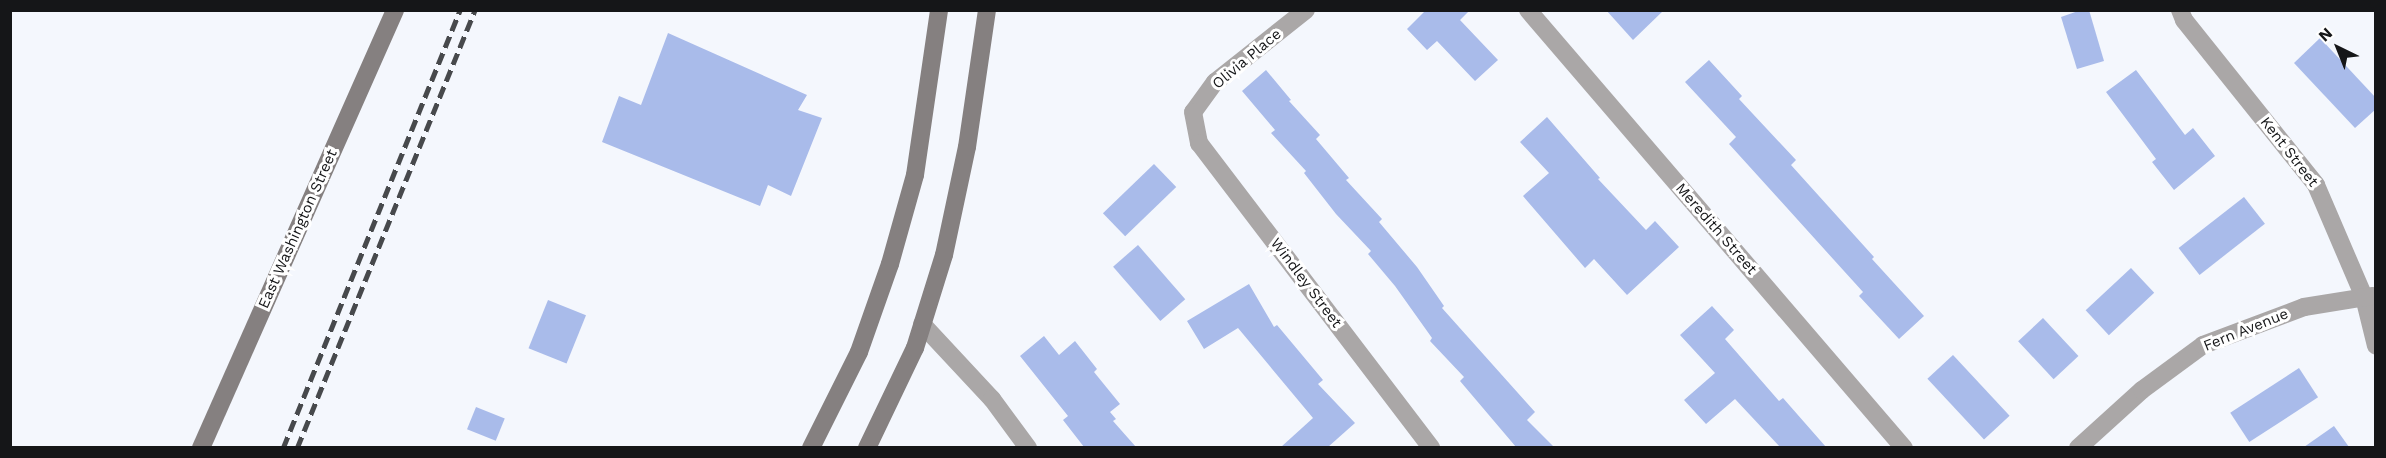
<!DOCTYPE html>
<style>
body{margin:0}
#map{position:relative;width:2386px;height:458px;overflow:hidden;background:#f4f7fd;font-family:"Work Sans",sans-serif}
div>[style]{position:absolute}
.building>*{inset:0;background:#a9bbea;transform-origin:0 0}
.street>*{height:18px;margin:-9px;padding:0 9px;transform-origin:9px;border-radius:9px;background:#aaa7a7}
.secondary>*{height:18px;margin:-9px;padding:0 9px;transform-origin:9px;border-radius:9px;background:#858080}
.rail>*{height:4.5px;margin-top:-2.25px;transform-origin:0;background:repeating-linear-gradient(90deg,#47494c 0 12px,transparent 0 18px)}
span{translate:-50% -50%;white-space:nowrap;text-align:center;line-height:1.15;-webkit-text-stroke:6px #fff;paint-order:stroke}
.street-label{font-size:15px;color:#151618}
.frame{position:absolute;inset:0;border:12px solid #151618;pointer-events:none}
.north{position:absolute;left:2308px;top:18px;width:60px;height:60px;-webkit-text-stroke:4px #fff;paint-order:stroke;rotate:317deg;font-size:16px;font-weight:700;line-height:24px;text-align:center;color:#151618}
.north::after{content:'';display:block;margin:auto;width:21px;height:27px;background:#151618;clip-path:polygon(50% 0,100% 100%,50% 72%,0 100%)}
</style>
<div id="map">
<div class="building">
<i style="clip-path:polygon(1426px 10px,1470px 10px,1460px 20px,1498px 60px,1475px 81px,1437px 41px,1427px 50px,1407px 29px)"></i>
<i style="clip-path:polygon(1606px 10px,1664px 10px,1633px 40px)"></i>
<i style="clip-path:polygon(2081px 10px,2089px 10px,2104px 61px,2077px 69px,2061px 17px)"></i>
<i style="clip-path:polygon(668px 33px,807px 95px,798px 110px,822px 118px,791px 196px,768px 185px,760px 206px,602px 142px,619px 96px,641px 105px)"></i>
<i style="clip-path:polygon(2320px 38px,2376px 98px,2376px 109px,2355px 128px,2294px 63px)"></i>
<i style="clip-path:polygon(1709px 60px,1742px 96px,1739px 99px,1796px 160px,1791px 165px,1874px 257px,1872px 259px,1924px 316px,1899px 339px,1859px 296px,1863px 292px,1729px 144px,1736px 137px,1685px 82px)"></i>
<i style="clip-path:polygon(1266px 70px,1291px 100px,1289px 101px,1320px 135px,1316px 139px,1349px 178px,1346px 180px,1382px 219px,1379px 222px,1417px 267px,1444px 306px,1442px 308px,1535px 412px,1527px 420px,1554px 447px,1516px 447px,1460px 381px,1464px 377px,1430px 341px,1432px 338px,1395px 286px,1368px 254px,1371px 251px,1336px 214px,1304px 173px,1306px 171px,1271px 133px,1275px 130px,1242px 91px)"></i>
<i style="clip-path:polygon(2136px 70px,2185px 135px,2193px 128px,2215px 156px,2174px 190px,2152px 162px,2156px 159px,2106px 92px)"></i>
<i style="clip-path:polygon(1547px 117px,1600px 178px,1598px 179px,1646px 230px,1655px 221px,1679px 247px,1627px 295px,1594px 259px,1585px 268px,1523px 196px,1549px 173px,1520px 142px)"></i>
<i style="left:1154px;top:164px;width:32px;height:71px;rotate:46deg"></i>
<i style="left:2244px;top:197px;width:34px;height:83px;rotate:52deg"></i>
<i style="left:1138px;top:245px;width:72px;height:33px;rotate:49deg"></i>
<i style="left:2131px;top:268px;width:34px;height:62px;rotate:47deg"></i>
<i style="clip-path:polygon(1249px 284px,1274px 327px,1277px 325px,1323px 380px,1318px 384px,1355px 423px,1328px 447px,1281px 447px,1313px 418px,1238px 328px,1204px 349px,1187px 321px)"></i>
<i style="left:548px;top:300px;width:41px;height:52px;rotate:22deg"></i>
<i style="clip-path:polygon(1712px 306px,1734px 330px,1725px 339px,1779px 401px,1783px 398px,1826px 447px,1780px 447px,1735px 399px,1706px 424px,1684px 400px,1715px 373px,1680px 335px)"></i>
<i style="left:2043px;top:318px;width:52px;height:34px;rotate:47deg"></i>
<i style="clip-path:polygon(1044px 336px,1059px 355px,1075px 341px,1097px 369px,1094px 372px,1120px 404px,1110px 412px,1116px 419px,1113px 421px,1136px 447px,1084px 447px,1063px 420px,1068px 416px,1020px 356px)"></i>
<i style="left:1953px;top:355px;width:83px;height:35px;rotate:47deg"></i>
<i style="left:2299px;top:368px;width:35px;height:82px;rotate:57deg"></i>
<i style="left:476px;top:407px;width:31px;height:24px;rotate:22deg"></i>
<i style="clip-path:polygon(2334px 426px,2349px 447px,2304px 447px)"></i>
</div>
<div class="street">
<i style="left:1306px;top:10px;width:116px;rotate:141.6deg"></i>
<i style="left:1215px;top:82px;width:37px;rotate:126deg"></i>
<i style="left:1193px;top:112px;width:32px;rotate:79deg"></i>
<i style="left:1199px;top:143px;width:383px;rotate:52.7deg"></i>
<i style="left:1528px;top:10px;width:577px;rotate:49.36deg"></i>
<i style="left:2180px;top:10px;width:11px;rotate:68deg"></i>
<i style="left:2184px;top:20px;width:211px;rotate:51.3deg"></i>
<i style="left:2316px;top:185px;width:122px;rotate:66.8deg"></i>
<i style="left:2364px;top:297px;width:50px;rotate:76.2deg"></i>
<i style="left:922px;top:324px;width:103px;rotate:47deg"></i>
<i style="left:992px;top:399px;width:61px;rotate:53.7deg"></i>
<i style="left:2078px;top:448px;width:86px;rotate:-42.2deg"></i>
<i style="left:2142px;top:390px;width:76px;rotate:-36.4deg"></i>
<i style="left:2203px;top:345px;width:108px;rotate:-20.6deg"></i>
<i style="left:2304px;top:307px;width:70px;rotate:-9.1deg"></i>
</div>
<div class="secondary">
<i style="left:201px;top:448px;width:479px;rotate:-66.1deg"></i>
<i style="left:811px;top:448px;width:107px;rotate:-63.4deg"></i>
<i style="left:859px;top:352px;width:93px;rotate:-70.6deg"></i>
<i style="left:890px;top:264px;width:92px;rotate:-74.3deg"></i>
<i style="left:915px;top:175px;width:167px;rotate:-81.7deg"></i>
<i style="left:867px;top:448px;width:111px;rotate:-64.4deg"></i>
<i style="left:915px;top:348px;width:97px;rotate:-72.7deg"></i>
<i style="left:944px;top:255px;width:110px;rotate:-78deg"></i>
<i style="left:967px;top:147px;width:138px;rotate:-81.7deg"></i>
</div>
<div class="rail">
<i style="left:283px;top:448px;width:472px;rotate:-68deg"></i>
<i style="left:297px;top:448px;width:473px;rotate:-67.9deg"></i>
</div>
<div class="street-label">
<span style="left:1247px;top:59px;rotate:-40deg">Olivia Place</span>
<span style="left:2289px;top:152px;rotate:52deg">Kent Street</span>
<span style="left:298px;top:229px;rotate:-66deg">East Washington Street</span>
<span style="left:1716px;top:229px;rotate:49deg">Meredith Street</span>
<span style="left:1306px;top:283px;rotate:53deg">Windley Street</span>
<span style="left:2246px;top:330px;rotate:-22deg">Fern Avenue</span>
</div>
<div class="frame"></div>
<div class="north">N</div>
</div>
